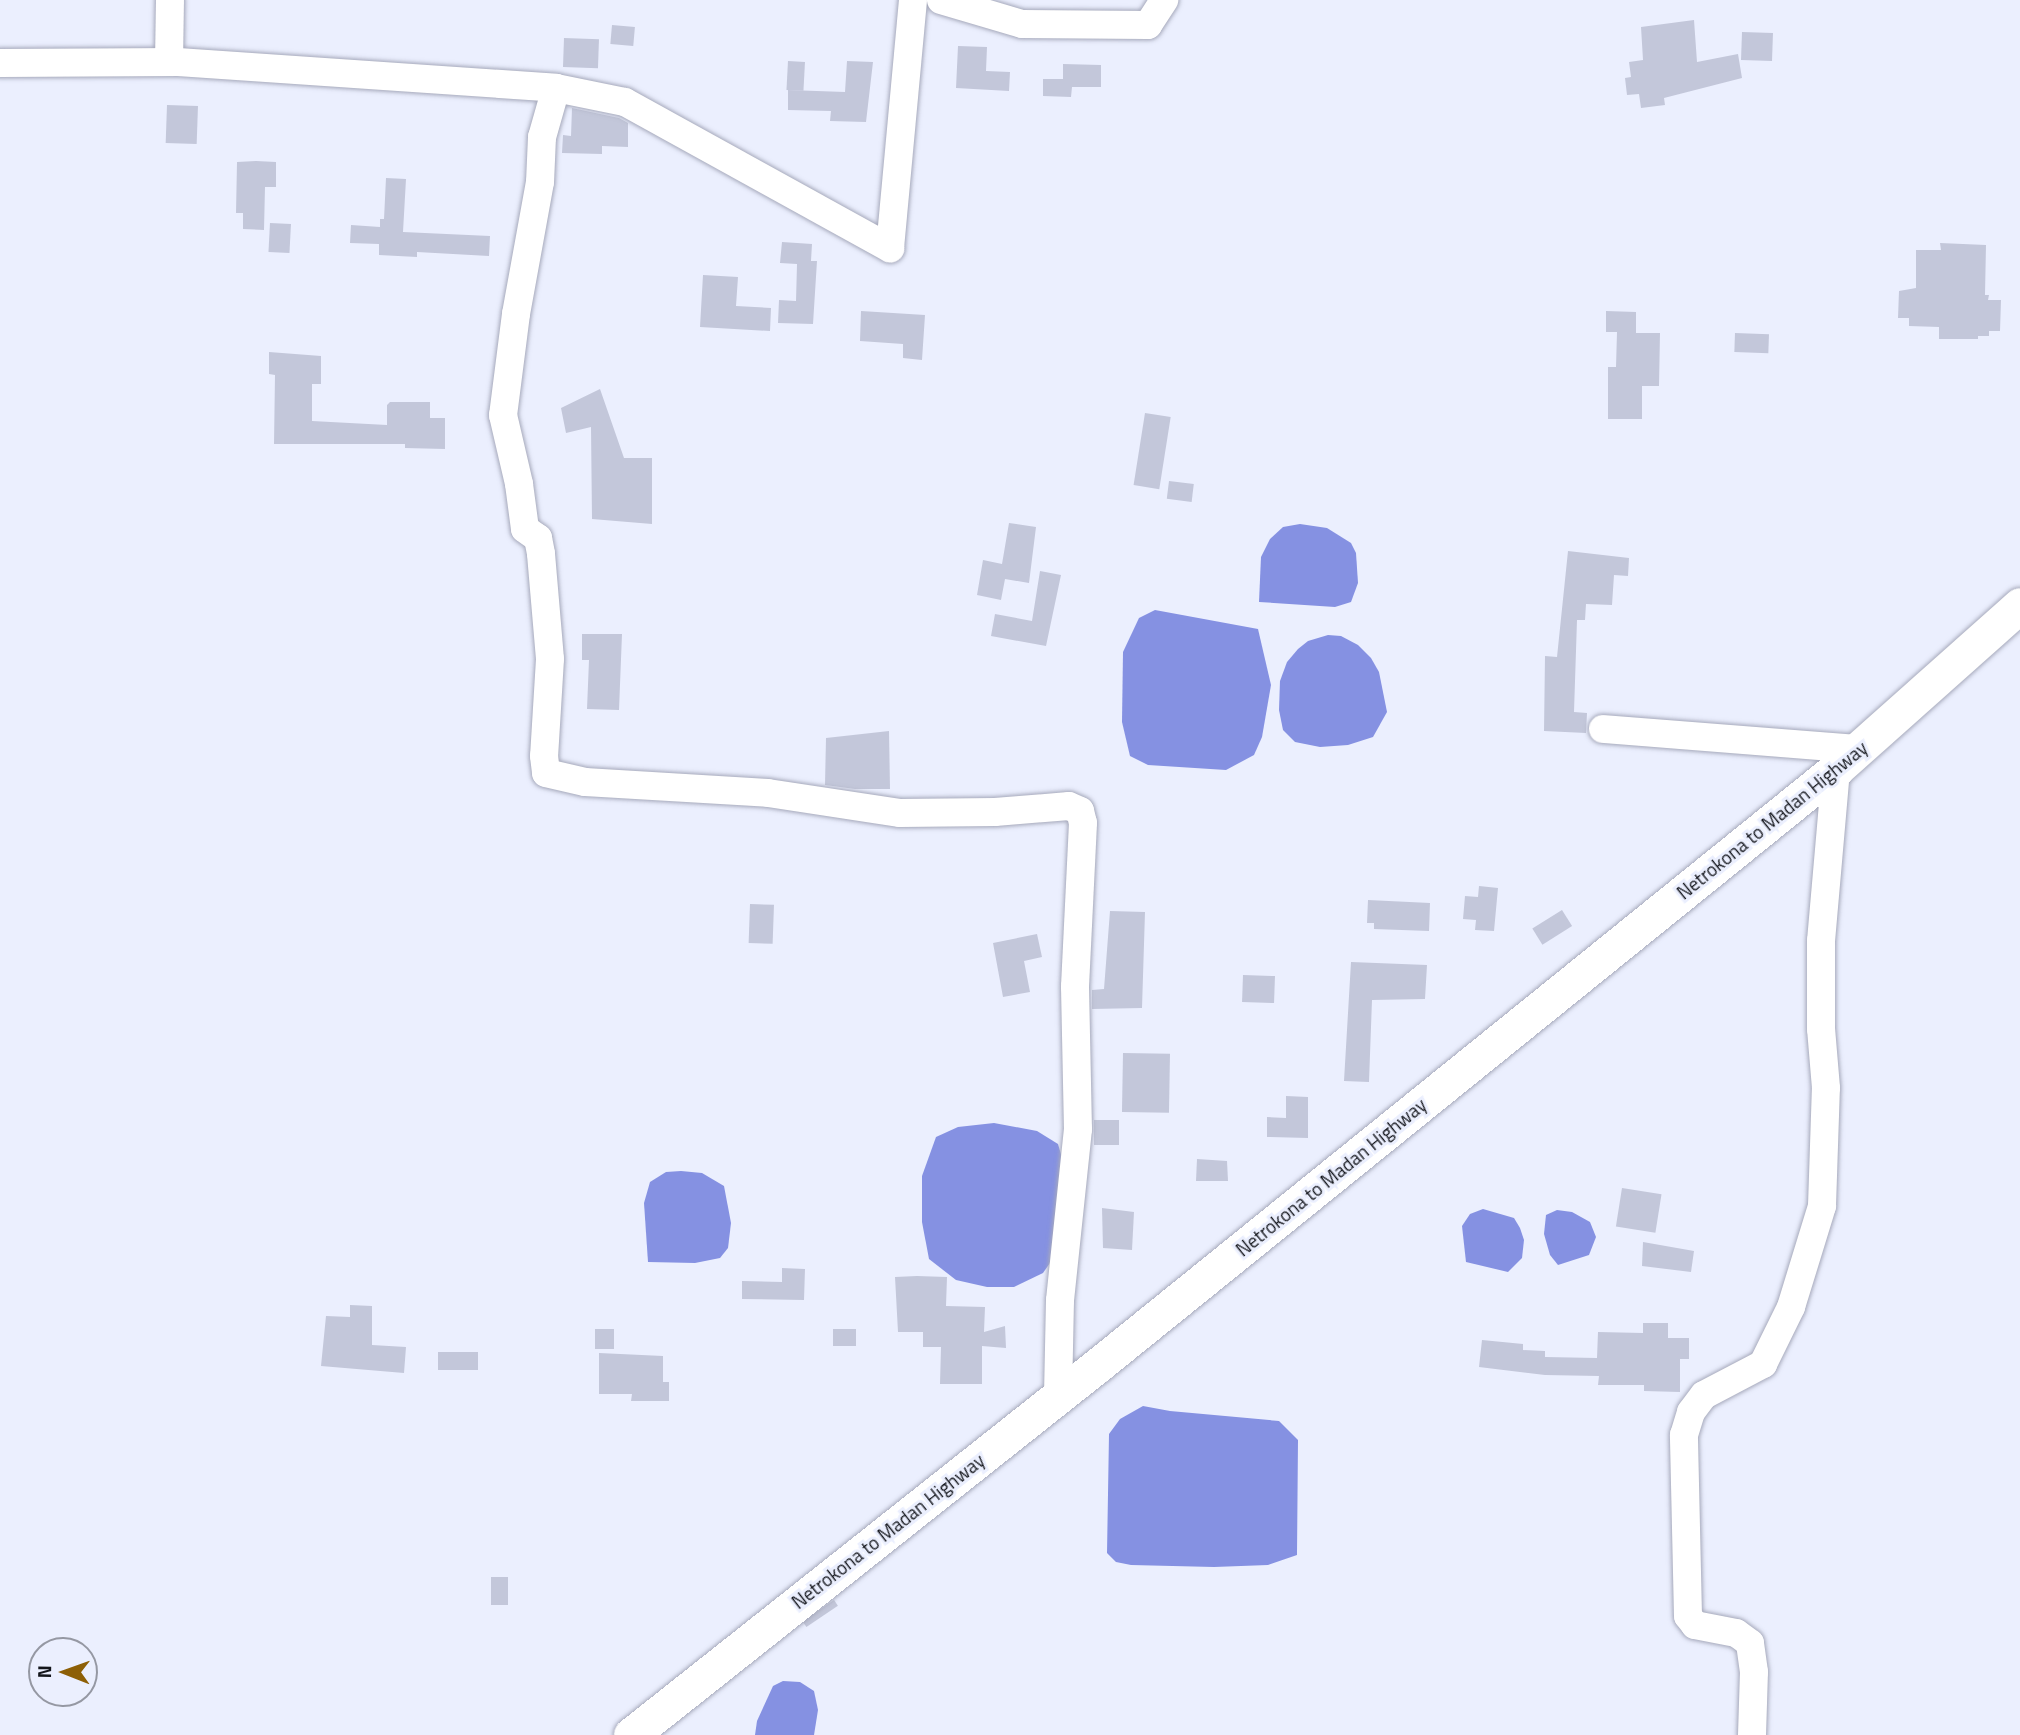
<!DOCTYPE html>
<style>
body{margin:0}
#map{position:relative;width:2020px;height:1735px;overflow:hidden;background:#ebeffe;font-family:"Titillium Web",sans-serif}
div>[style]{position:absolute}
.water>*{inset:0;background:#8591e2}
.building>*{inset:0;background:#c3c7da;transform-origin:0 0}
.roads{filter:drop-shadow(0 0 2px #a6a9bb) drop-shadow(0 0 2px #a6a9bb)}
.minor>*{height:28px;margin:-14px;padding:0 14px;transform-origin:14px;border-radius:14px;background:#fff}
.major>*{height:35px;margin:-17.5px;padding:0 17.5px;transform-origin:17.5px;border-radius:17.5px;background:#fff}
span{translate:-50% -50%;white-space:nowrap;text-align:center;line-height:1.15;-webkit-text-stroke:6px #ebeffe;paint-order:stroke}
.street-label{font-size:19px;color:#13151b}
.north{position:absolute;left:28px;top:1637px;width:70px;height:70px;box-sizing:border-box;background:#ebeffe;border:2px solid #9598a3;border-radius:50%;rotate:271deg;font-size:19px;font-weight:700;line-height:28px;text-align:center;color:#13151b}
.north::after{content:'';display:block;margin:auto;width:24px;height:32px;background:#8d5f06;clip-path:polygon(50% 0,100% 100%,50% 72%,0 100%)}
</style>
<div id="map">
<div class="water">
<i style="clip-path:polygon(1300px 524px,1327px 528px,1351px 543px,1356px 553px,1358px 583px,1351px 602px,1335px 607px,1259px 602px,1261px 557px,1270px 539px,1283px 527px)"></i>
<i style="clip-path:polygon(1155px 610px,1258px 629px,1271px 685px,1262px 737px,1254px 755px,1226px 770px,1148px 765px,1130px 756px,1122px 722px,1123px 652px,1139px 618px)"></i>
<i style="clip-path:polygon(1328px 635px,1341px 636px,1358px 645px,1371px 658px,1379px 672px,1387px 712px,1373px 737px,1348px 745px,1320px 747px,1295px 742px,1283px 730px,1279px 710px,1280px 681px,1287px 662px,1298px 649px,1308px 641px)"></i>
<i style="clip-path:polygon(994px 1123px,1037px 1131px,1058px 1144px,1065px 1168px,1057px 1253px,1043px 1273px,1014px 1287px,987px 1287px,956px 1280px,929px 1259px,922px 1222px,922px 1176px,936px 1137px,958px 1127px)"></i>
<i style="clip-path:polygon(681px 1171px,702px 1173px,724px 1186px,731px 1223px,728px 1248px,720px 1258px,695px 1263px,648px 1262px,644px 1203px,650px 1182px,666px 1172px)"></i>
<i style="clip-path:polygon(1483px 1209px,1514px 1218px,1520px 1228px,1524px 1240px,1522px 1258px,1508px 1272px,1466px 1262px,1462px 1226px,1470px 1214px)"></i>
<i style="clip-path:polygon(1557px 1210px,1572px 1212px,1590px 1222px,1596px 1237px,1589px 1255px,1558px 1265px,1550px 1255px,1544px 1234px,1546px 1215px)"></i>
<i style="clip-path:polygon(1143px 1406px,1170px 1411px,1279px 1421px,1298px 1440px,1297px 1555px,1268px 1565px,1214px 1567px,1131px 1565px,1116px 1562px,1107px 1553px,1109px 1434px,1120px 1419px)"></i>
<i style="clip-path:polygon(783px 1681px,800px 1682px,814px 1691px,818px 1710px,814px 1735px,755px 1735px,757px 1721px,773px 1686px)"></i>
</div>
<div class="building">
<i style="clip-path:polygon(1694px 20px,1697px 62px,1738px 54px,1742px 78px,1664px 98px,1665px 105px,1641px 108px,1639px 94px,1627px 95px,1625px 78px,1631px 77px,1629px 62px,1643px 60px,1641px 27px)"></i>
<i style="left:612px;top:25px;width:23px;height:19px;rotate:5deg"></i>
<i style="left:1742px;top:32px;width:31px;height:28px;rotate:2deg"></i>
<i style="left:564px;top:38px;width:35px;height:29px;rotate:2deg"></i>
<i style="clip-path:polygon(958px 46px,987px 47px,986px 71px,1010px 72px,1009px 91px,956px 88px)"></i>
<i style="left:788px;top:61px;width:17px;height:29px;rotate:3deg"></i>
<i style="clip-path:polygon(847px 61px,873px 62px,866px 122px,830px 121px,831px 111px,788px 110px,788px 90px,845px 92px)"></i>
<i style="clip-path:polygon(1063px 64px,1101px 65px,1101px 87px,1072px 87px,1071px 97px,1043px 96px,1043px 79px,1063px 79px)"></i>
<i style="left:167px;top:105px;width:31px;height:38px;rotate:2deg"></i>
<i style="clip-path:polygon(572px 108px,619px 118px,628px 123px,628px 147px,602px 146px,602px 154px,562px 153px,563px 135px,571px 136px)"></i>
<i style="clip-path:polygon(256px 161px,276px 162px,276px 187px,265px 187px,264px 230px,243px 229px,243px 213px,236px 213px,237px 162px)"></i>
<i style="clip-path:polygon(386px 178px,406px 179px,403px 232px,490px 236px,489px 256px,417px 252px,417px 257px,379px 255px,379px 244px,350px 243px,351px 225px,380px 227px,380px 219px,384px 219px)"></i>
<i style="left:270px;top:223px;width:21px;height:29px;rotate:3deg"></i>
<i style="clip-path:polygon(782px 242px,812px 244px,811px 261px,817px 261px,813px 324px,778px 323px,779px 300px,796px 301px,797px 264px,780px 263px)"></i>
<i style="clip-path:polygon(1940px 243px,1986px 245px,1985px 295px,1989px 295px,1988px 300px,2001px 300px,2000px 331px,1989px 331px,1989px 336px,1978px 336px,1978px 339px,1939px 339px,1939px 327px,1909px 326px,1909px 318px,1898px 318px,1899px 291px,1916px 288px,1916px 250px,1941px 250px)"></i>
<i style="clip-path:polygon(703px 275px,738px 277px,736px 306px,771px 308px,770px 331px,700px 327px)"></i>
<i style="clip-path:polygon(861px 311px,925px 315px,922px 360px,903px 358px,903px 344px,860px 341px)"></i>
<i style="clip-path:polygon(1606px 311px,1636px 312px,1636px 333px,1660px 333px,1659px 386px,1642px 386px,1642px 419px,1608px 419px,1608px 367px,1616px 367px,1617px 332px,1606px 332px)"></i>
<i style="left:1735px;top:333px;width:34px;height:19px;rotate:2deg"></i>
<i style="clip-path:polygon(269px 352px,321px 356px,321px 384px,312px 384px,312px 421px,387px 425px,387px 405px,390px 402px,430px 402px,430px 418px,445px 418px,445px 449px,405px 448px,405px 444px,274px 444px,275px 375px,269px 374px)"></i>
<i style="clip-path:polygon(600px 389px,624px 458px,652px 458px,652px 524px,592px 519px,591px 427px,566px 433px,561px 408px)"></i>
<i style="left:1145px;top:413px;width:26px;height:73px;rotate:9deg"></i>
<i style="left:1169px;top:481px;width:25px;height:18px;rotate:7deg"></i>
<i style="clip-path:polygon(1009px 523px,1036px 527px,1029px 583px,1005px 579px,1001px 600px,977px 595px,983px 560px,1002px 564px)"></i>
<i style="clip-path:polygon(1568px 551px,1629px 558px,1628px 576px,1614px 575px,1612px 605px,1586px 604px,1585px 620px,1577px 620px,1574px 712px,1587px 713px,1586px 733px,1544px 731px,1545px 656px,1557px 657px)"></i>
<i style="clip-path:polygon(1040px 571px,1061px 575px,1046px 646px,991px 636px,995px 614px,1032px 621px)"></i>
<i style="clip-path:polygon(582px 634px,622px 634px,619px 710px,587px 709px,589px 660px,582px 660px)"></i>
<i style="clip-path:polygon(889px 731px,890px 789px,855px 789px,825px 785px,826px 738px)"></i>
<i style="clip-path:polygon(1479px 886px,1498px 888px,1494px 931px,1475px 930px,1476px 920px,1463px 919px,1465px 896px,1478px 897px)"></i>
<i style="clip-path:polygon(1368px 900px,1430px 903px,1429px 931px,1374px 929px,1374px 923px,1367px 923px)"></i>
<i style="left:750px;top:904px;width:24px;height:39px;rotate:2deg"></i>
<i style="left:1562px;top:910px;width:19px;height:35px;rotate:58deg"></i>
<i style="clip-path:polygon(1110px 911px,1145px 912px,1142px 1008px,1092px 1009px,1092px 990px,1104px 989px)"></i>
<i style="clip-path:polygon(1037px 934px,1042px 957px,1024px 961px,1030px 992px,1003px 997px,993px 943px)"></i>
<i style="clip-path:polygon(1351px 962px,1427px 965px,1425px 999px,1372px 1000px,1369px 1082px,1344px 1081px)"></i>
<i style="left:1243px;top:975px;width:32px;height:27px;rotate:2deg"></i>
<i style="left:1123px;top:1053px;width:47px;height:59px;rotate:1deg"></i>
<i style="clip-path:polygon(1286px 1096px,1308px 1097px,1308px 1138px,1267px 1137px,1267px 1117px,1286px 1118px)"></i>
<i style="left:1094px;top:1120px;width:25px;height:25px"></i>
<i style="clip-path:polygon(1197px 1159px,1227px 1161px,1228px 1181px,1196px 1181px)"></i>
<i style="left:1622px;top:1188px;width:40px;height:39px;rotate:9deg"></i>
<i style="clip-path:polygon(1102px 1208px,1134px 1212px,1132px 1250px,1103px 1248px)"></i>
<i style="clip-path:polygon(1643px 1242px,1694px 1251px,1691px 1272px,1642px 1266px)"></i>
<i style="clip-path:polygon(782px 1268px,805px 1269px,804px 1300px,742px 1299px,742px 1281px,782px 1282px)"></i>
<i style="clip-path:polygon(917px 1276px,947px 1277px,946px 1306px,985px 1307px,984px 1332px,1005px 1326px,1006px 1348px,982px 1346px,982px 1384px,940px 1384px,941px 1347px,923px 1347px,923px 1332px,898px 1332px,895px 1277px)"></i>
<i style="clip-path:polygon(350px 1305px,372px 1306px,372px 1345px,406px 1347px,404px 1373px,321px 1366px,326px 1316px,350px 1317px)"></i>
<i style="clip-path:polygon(1643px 1323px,1668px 1323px,1668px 1338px,1689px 1338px,1689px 1359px,1680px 1359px,1680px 1392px,1644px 1391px,1644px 1385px,1598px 1385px,1599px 1376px,1545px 1375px,1479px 1367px,1482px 1340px,1523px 1344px,1523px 1350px,1545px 1351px,1545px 1357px,1597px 1358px,1598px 1332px,1643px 1333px)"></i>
<i style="left:595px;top:1329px;width:19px;height:20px"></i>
<i style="left:833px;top:1329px;width:23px;height:17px"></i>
<i style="left:438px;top:1352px;width:40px;height:18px"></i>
<i style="clip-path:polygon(599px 1353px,663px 1356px,663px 1382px,669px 1382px,669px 1401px,631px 1401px,632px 1394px,599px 1394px)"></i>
<i style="left:491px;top:1577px;width:17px;height:28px"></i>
<i style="left:834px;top:1600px;width:7px;height:38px;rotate:56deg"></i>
</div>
<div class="roads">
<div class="minor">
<i style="left:941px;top:0;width:84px;rotate:16.5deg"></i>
<i style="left:1022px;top:24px;width:126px;rotate:0.5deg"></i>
<i style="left:1148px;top:25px;width:30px;rotate:-57deg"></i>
<i style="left:169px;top:62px;width:62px;rotate:-89.1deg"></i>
<i style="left:0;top:63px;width:178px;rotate:-0.3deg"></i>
<i style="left:178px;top:62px;width:379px;rotate:3.9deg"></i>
<i style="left:556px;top:88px;width:70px;rotate:11.5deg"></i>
<i style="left:625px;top:102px;width:303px;rotate:28.9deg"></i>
<i style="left:890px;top:248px;width:249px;rotate:-84.7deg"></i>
<i style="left:556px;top:88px;width:51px;rotate:105.9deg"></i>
<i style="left:542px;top:137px;width:45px;rotate:92.5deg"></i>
<i style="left:540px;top:182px;width:134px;rotate:100.3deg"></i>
<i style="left:516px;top:314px;width:102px;rotate:97.3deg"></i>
<i style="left:503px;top:415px;width:71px;rotate:76.9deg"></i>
<i style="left:519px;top:484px;width:45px;rotate:82.4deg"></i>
<i style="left:525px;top:529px;width:16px;rotate:35deg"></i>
<i style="left:538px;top:538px;width:16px;rotate:79deg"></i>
<i style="left:541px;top:554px;width:105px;rotate:85.1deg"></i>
<i style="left:550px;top:659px;width:97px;rotate:93.5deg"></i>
<i style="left:544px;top:756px;width:17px;rotate:83deg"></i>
<i style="left:546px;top:773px;width:40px;rotate:13deg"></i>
<i style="left:585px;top:782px;width:183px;rotate:3.4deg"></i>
<i style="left:768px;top:793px;width:134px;rotate:8.6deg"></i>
<i style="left:900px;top:813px;width:95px;rotate:-0.6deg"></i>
<i style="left:995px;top:812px;width:74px;rotate:-4.6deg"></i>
<i style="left:1069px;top:806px;width:12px;rotate:24deg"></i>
<i style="left:1080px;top:811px;width:12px;rotate:76deg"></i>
<i style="left:1083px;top:823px;width:164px;rotate:92.8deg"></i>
<i style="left:1075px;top:987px;width:142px;rotate:88.8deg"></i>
<i style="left:1078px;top:1129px;width:172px;rotate:96deg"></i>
<i style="left:1060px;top:1300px;width:97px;rotate:91.2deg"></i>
<i style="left:1603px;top:729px;width:257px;rotate:4.5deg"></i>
<i style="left:1752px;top:1735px;width:63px;rotate:-88.2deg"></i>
<i style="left:1754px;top:1672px;width:29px;rotate:-98deg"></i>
<i style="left:1750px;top:1643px;width:17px;rotate:-144deg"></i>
<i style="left:1736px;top:1633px;width:42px;rotate:-169deg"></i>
<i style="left:1695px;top:1625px;width:11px;rotate:-128deg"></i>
<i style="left:1688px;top:1616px;width:181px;rotate:-91.3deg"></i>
<i style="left:1684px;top:1435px;width:24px;rotate:-73deg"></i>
<i style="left:1691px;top:1412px;width:21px;rotate:-53deg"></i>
<i style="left:1704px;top:1395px;width:67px;rotate:-27.7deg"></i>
<i style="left:1763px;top:1364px;width:64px;rotate:-63.8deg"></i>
<i style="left:1791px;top:1307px;width:106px;rotate:-72.9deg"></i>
<i style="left:1822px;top:1206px;width:118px;rotate:-88.1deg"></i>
<i style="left:1826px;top:1088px;width:59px;rotate:-94.8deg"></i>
<i style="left:1821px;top:1029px;width:88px;rotate:-90deg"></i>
<i style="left:1821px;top:941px;width:173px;rotate:-85deg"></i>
</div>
<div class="major">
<i style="left:631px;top:1735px;width:596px;rotate:-38.39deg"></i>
<i style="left:1098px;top:1365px;width:949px;rotate:-38.92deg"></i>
<i style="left:1836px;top:769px;width:246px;rotate:-41.7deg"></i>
</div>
</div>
<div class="street-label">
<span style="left:1772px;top:820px;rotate:-39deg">Netrokona to Madan Highway</span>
<span style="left:1331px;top:1177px;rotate:-39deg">Netrokona to Madan Highway</span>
<span style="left:888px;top:1531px;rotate:-38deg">Netrokona to Madan Highway</span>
</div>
<div class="north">N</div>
</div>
